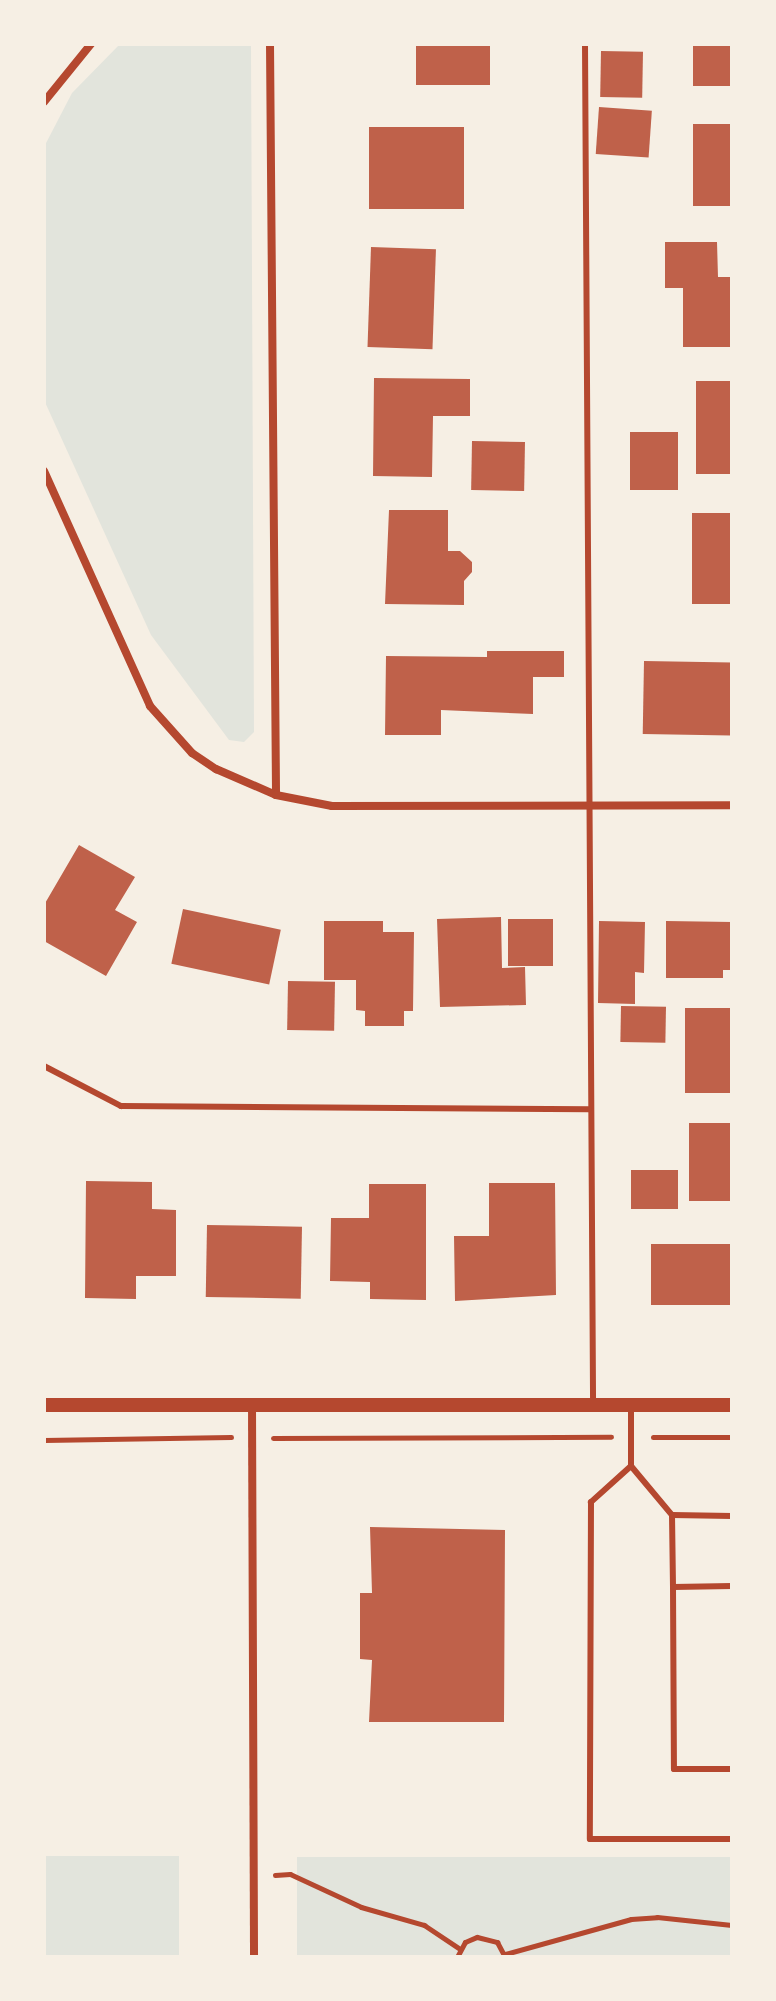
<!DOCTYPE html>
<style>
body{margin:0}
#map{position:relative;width:776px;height:2001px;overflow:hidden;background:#f6efe4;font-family:"Roboto Condensed",sans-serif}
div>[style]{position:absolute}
.green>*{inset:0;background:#e2e4dc;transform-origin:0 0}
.building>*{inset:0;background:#bf614a;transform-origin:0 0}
.path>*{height:5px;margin:-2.5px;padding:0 2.5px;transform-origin:2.5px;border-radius:2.5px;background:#b5482f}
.service>*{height:6px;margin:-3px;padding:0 3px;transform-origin:3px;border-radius:3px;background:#b5482f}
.minor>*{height:8px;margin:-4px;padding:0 4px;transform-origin:4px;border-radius:4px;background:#b5482f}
.tertiary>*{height:14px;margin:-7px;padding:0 7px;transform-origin:7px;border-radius:7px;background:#b5482f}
span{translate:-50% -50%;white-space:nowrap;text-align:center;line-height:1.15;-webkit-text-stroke:8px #f6efe4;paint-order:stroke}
.frame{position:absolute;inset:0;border:46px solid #f6efe4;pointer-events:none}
</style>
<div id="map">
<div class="green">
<i style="clip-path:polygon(120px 44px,251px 44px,254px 732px,244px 742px,229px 740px,151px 635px,44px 400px,44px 147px,72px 93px)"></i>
<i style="left:44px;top:1856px;width:135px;height:101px"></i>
<i style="left:732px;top:1857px;width:100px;height:435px;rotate:90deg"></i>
</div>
<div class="building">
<i style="left:416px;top:44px;width:74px;height:41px"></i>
<i style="left:693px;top:44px;width:39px;height:42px"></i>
<i style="left:601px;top:51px;width:42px;height:46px;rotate:1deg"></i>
<i style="left:599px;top:107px;width:53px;height:47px;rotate:4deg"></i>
<i style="left:693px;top:124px;width:39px;height:82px"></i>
<i style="left:369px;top:127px;width:95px;height:82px"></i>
<i style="clip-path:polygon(665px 242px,717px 242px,718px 277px,732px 277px,732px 347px,683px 347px,683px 288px,665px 288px)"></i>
<i style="left:371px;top:247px;width:65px;height:100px;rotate:2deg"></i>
<i style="clip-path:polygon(374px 378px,470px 379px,470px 416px,433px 416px,432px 477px,373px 476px)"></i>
<i style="left:696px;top:381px;width:36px;height:93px"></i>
<i style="left:630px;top:432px;width:48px;height:58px"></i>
<i style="left:472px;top:441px;width:53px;height:49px;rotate:1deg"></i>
<i style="clip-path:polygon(389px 510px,448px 510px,448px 551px,460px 551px,472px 562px,472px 572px,464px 581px,464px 605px,385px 604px)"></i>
<i style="left:692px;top:513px;width:40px;height:91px"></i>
<i style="clip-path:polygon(487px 651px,564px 651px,564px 677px,533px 677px,533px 714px,441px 710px,441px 735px,385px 735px,386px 656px,487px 657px)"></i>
<i style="left:644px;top:661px;width:88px;height:73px;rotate:1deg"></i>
<i style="clip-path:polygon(79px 845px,135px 877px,115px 910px,137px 922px,106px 976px,44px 941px,44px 905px)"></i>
<i style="left:183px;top:909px;width:100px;height:56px;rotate:12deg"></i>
<i style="clip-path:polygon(501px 917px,502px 968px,525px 967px,526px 1005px,440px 1007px,437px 919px)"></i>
<i style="left:508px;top:919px;width:45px;height:47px"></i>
<i style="clip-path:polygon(324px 921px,383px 921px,383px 932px,414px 932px,413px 1011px,404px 1011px,404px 1026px,365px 1026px,365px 1011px,356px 1010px,356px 980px,324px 980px)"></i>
<i style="clip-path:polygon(599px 921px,645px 922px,644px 973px,635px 972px,635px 1004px,598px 1003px)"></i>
<i style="clip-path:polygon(666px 921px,732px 922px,732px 970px,723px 970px,723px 978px,666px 978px)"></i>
<i style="left:288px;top:981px;width:47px;height:49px;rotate:1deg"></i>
<i style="left:621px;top:1006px;width:45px;height:36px;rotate:1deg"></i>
<i style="left:685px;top:1008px;width:47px;height:85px"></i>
<i style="left:689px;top:1123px;width:43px;height:78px"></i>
<i style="left:631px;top:1170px;width:47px;height:39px"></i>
<i style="clip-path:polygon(86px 1181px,152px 1182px,152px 1209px,176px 1210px,176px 1276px,136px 1276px,136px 1299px,85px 1298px)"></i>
<i style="clip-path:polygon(489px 1183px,555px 1183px,556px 1295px,455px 1301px,454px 1236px,489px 1236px)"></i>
<i style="clip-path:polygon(369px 1184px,426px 1184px,426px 1300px,370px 1299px,370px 1282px,330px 1281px,331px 1218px,369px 1218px)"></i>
<i style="left:207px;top:1225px;width:95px;height:72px;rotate:1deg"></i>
<i style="left:732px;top:1244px;width:61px;height:81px;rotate:90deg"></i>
<i style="clip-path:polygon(370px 1527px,505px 1530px,504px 1722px,369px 1722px,372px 1660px,360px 1659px,360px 1593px,372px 1593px)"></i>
</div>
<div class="path">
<i style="left:653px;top:1437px;width:79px"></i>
<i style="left:273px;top:1438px;width:338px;rotate:-0.2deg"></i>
<i style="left:44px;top:1440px;width:187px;rotate:-0.9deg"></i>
<i style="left:275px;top:1875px;width:15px;rotate:-4deg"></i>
<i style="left:290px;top:1874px;width:78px;rotate:24.9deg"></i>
<i style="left:361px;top:1907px;width:66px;rotate:15.9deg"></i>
<i style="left:424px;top:1925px;width:43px;rotate:33.7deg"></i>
<i style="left:505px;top:1954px;width:131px;rotate:-15.5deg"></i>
<i style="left:631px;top:1919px;width:26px;rotate:-4deg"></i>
<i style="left:657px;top:1917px;width:75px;rotate:6.1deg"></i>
<i style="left:457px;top:1957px;width:17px;rotate:-62deg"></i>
<i style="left:465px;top:1942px;width:13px;rotate:-23deg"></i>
<i style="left:477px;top:1937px;width:21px;rotate:14deg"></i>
<i style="left:497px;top:1942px;width:17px;rotate:62deg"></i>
</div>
<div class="service">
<i style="left:585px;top:44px;width:1360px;rotate:89.66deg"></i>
<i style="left:44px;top:1066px;width:87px;rotate:27.5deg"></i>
<i style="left:121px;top:1106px;width:468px;rotate:0.4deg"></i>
<i style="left:631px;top:1406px;width:60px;rotate:90deg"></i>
<i style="left:631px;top:1466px;width:64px;rotate:50.1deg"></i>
<i style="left:672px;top:1515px;width:60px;rotate:1deg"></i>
<i style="left:631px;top:1466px;width:54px;rotate:138deg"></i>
<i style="left:591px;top:1502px;width:337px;rotate:90.2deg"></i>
<i style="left:590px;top:1839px;width:142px"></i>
<i style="left:672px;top:1515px;width:72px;rotate:89.2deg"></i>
<i style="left:732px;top:1586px;width:59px;rotate:179deg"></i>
<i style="left:673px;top:1587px;width:182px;rotate:89.7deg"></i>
<i style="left:674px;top:1769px;width:58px"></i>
</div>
<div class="minor">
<i style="left:270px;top:44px;width:751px;rotate:89.54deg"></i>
<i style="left:44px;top:102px;width:75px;rotate:-51deg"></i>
<i style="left:44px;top:471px;width:258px;rotate:65.7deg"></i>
<i style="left:150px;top:706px;width:63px;rotate:48.2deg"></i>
<i style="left:192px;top:753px;width:29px;rotate:34deg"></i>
<i style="left:216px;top:769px;width:65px;rotate:23.4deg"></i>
<i style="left:276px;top:795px;width:57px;rotate:11.1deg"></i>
<i style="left:332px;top:806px;width:400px;rotate:-0.1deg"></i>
<i style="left:252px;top:1404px;width:553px;rotate:89.79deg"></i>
</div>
<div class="tertiary">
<i style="left:44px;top:1405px;width:688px"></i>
</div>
<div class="frame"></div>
</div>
